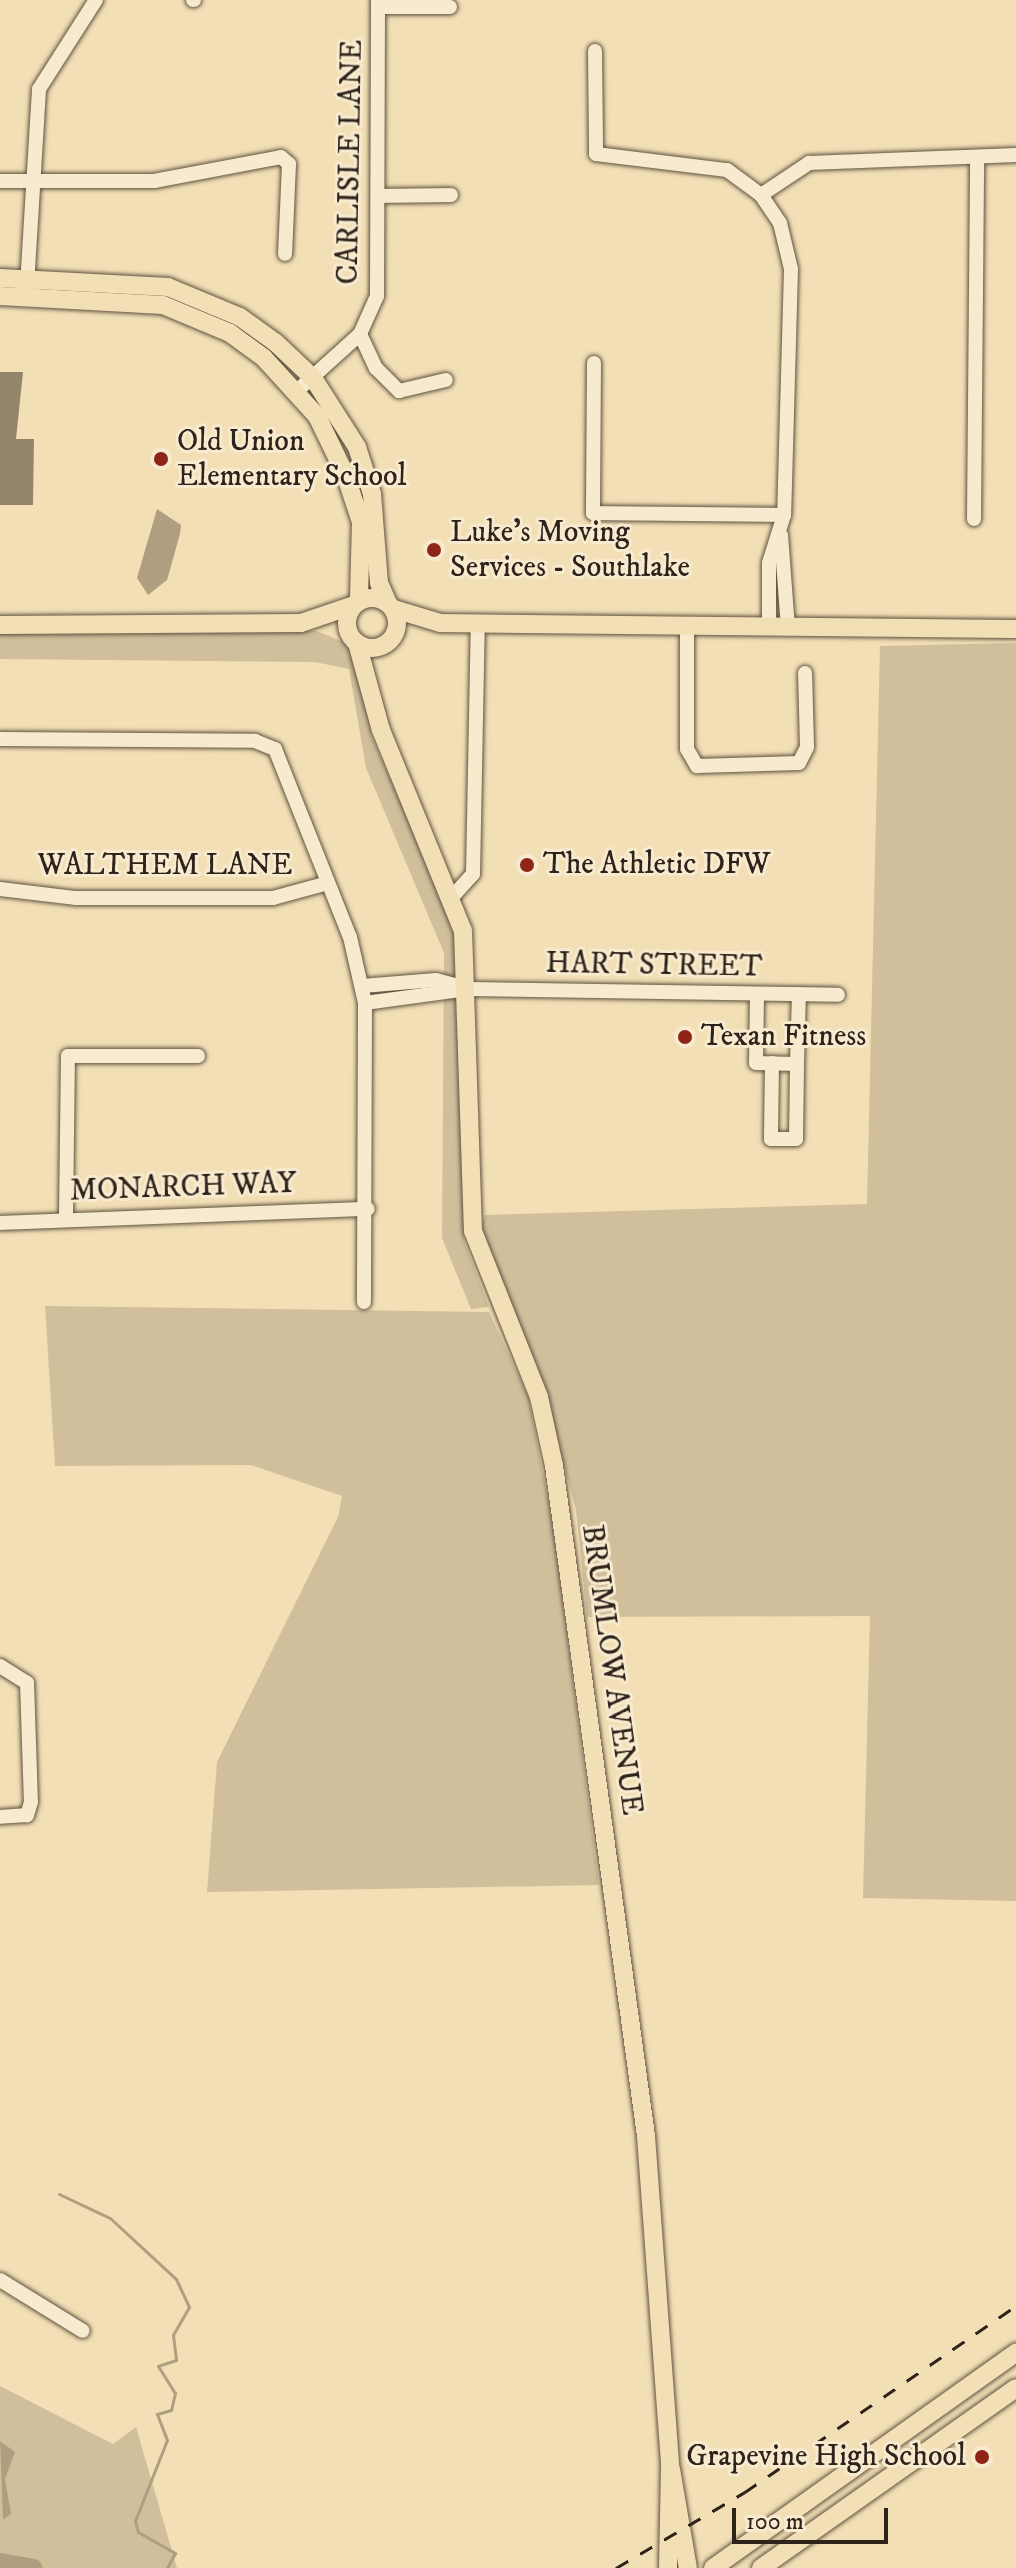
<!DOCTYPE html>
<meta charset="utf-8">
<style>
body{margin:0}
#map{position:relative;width:1016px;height:2568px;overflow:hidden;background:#f2dfb5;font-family:"IM FELL DW Pica",serif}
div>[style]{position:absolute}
.green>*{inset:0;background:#d1bf9b}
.water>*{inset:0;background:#af9f80}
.stream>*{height:3px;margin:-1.5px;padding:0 1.5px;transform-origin:1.5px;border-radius:1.5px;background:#af9f80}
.river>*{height:18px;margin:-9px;padding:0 9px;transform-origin:9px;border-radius:9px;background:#af9f80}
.building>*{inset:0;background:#94856b}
.roads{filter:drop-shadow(0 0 2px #5f5241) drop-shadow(0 0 2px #5f5241)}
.minor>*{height:14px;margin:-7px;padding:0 7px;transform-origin:7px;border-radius:7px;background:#f7eacf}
.major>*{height:18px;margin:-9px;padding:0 9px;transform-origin:9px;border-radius:9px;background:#f2dfb5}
.major>.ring{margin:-9px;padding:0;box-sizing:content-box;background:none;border:18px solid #f2dfb5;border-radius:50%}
.rail>*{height:3px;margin-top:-1.5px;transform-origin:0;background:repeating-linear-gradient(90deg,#2e231a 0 14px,transparent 0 28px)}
.dots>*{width:22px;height:22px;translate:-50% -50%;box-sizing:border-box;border:4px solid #f7eacf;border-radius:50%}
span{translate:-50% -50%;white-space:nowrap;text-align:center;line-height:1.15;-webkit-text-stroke:6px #f7eacf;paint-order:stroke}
.street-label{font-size:30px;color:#2e231a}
.poi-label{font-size:30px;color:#2e231a}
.left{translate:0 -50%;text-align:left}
.right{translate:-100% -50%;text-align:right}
.scale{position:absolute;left:732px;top:2508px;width:156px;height:36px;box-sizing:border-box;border:4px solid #2e231a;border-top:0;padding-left:10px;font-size:24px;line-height:28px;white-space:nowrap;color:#2e231a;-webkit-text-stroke:6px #f7eacf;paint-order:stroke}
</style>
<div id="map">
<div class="green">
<i style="clip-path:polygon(0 629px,317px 631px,353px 646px,372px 738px,454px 920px,463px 958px,464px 1241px,489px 1307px,471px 1309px,442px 1238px,444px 953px,366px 768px,349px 669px,315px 662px,0 659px)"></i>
<i style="clip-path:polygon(1016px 643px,1016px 1901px,863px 1898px,870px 1616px,587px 1617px,576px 1510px,538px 1371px,480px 1231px,485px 1215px,867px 1204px,880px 646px)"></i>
<i style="clip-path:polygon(45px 1306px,489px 1312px,528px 1396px,552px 1520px,599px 1885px,207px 1892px,217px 1762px,338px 1517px,342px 1496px,251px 1465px,55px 1466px)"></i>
<i style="clip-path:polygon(0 2386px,113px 2444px,136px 2427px,177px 2568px,0 2568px)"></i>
</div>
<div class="water">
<i style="clip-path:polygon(157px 509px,181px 525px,180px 534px,167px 580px,148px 595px,137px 578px)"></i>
<i style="clip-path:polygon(0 2441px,15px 2452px,5px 2479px,11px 2514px,3px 2520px)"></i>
</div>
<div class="stream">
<i style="left:59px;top:2194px;width:56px;rotate:25.2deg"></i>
<i style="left:110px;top:2218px;width:90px;rotate:42.7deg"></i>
<i style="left:176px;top:2279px;width:31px;rotate:65deg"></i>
<i style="left:189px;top:2307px;width:32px;rotate:120deg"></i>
<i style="left:173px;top:2335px;width:25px;rotate:83deg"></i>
<i style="left:176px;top:2360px;width:19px;rotate:162deg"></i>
<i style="left:158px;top:2366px;width:32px;rotate:58deg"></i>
<i style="left:175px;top:2393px;width:17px;rotate:103deg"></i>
<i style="left:171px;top:2410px;width:15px;rotate:164deg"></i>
<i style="left:157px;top:2414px;width:28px;rotate:69deg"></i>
<i style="left:167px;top:2440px;width:87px;rotate:111.6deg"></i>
<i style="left:135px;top:2521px;width:11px;rotate:75deg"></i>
<i style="left:138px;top:2532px;width:43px;rotate:29.6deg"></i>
<i style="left:175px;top:2553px;width:17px;rotate:118deg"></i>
</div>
<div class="river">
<i style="left:0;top:2562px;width:34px;rotate:10deg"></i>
</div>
<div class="building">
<i style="clip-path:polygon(0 372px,23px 372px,16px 439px,34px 439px,33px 505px,0 505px)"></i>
</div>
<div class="roads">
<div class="minor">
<i style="left:193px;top:0;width:1px"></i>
<i style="left:379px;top:7px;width:71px"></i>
<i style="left:595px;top:51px;width:103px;rotate:89.4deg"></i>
<i style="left:596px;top:154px;width:132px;rotate:7deg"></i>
<i style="left:727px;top:170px;width:42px;rotate:36.3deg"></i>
<i style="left:761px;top:195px;width:34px;rotate:56deg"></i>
<i style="left:780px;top:223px;width:47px;rotate:76.6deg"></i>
<i style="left:791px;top:269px;width:246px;rotate:91.6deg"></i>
<i style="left:784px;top:515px;width:50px;rotate:107.4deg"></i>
<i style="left:769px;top:563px;width:65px;rotate:90deg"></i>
<i style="left:0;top:181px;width:154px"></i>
<i style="left:154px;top:181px;width:129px;rotate:-10.7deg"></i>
<i style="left:281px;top:157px;width:11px;rotate:41deg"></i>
<i style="left:289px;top:164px;width:90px;rotate:92.5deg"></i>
<i style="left:761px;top:195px;width:58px;rotate:-33.7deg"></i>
<i style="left:809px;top:163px;width:207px;rotate:-2.2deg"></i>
<i style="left:379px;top:196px;width:72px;rotate:-0.8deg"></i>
<i style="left:27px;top:286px;width:197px;rotate:-86.5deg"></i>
<i style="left:39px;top:89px;width:106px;rotate:-57.4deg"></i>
<i style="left:360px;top:334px;width:38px;rotate:65deg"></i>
<i style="left:376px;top:368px;width:33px;rotate:45deg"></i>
<i style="left:399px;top:391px;width:48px;rotate:-13.2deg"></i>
<i style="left:594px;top:363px;width:150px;rotate:90.4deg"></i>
<i style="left:593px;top:513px;width:191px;rotate:0.6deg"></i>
<i style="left:298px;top:390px;width:84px;rotate:-42.1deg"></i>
<i style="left:360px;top:334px;width:42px;rotate:-65.9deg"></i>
<i style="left:377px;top:296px;width:296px;rotate:-89.8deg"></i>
<i style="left:974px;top:519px;width:357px;rotate:-89.5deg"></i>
<i style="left:781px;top:535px;width:93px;rotate:85.7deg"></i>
<i style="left:687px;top:627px;width:122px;rotate:90deg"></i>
<i style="left:687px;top:749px;width:20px;rotate:60deg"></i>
<i style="left:697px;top:766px;width:102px;rotate:-1.7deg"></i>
<i style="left:799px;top:763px;width:18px;rotate:-63deg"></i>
<i style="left:807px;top:747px;width:74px;rotate:-91.5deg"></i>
<i style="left:0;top:739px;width:255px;rotate:0.4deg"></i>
<i style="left:255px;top:741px;width:22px;rotate:22deg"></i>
<i style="left:275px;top:749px;width:202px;rotate:68.3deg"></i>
<i style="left:350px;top:937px;width:68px;rotate:77.2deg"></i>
<i style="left:365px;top:1003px;width:299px;rotate:90.2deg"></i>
<i style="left:0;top:889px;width:77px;rotate:6.8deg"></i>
<i style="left:76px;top:898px;width:197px"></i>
<i style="left:273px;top:898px;width:57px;rotate:-15.3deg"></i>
<i style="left:453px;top:896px;width:30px;rotate:-48deg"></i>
<i style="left:473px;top:874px;width:250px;rotate:-88.9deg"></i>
<i style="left:362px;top:986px;width:74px;rotate:-4.6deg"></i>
<i style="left:436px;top:980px;width:34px;rotate:15deg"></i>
<i style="left:469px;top:989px;width:369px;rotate:0.9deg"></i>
<i style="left:757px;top:994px;width:69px;rotate:90.8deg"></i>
<i style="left:756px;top:1063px;width:41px;rotate:1.4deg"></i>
<i style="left:797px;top:1064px;width:70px;rotate:-88.4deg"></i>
<i style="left:365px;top:1003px;width:105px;rotate:-7.7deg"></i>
<i style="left:772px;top:1063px;width:76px;rotate:90.8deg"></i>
<i style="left:771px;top:1139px;width:25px"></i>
<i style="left:796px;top:1139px;width:75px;rotate:-89.2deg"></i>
<i style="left:66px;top:1216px;width:160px;rotate:-89.3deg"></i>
<i style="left:68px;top:1056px;width:130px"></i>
<i style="left:0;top:1223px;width:368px;rotate:-2.2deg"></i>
<i style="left:0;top:1666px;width:32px;rotate:32deg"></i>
<i style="left:27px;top:1683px;width:119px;rotate:88.1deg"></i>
<i style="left:31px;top:1802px;width:14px;rotate:107deg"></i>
<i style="left:27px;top:1815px;width:27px;rotate:176deg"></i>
<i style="left:0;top:2280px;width:97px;rotate:31.6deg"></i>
</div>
<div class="major">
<i style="left:0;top:278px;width:168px;rotate:3.1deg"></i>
<i style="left:168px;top:287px;width:78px;rotate:22.6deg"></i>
<i style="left:240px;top:317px;width:44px;rotate:35.8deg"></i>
<i style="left:276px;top:343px;width:51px;rotate:43.4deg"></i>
<i style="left:313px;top:378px;width:82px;rotate:57.5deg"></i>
<i style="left:357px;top:447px;width:49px;rotate:72.3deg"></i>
<i style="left:372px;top:494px;width:89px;rotate:85.5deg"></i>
<i style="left:379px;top:583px;width:22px;rotate:66deg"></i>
<i style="left:0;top:296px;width:163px;rotate:3.2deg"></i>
<i style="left:163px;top:305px;width:73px;rotate:22.7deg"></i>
<i style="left:230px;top:333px;width:42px;rotate:36.3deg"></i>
<i style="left:264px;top:358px;width:79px;rotate:47.6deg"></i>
<i style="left:317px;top:416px;width:64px;rotate:64.2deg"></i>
<i style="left:345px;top:474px;width:51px;rotate:71.6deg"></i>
<i style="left:361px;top:522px;width:79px;rotate:91.5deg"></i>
<i class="ring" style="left:347px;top:598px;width:32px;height:32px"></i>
<i style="left:394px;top:609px;width:48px;rotate:16.9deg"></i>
<i style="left:440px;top:623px;width:576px;rotate:0.6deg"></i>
<i style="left:0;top:625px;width:301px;rotate:-0.4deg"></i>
<i style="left:301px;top:623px;width:56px;rotate:-18.8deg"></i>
<i style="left:357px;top:643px;width:90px;rotate:74.6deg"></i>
<i style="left:381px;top:730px;width:217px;rotate:67.8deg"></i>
<i style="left:463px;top:931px;width:300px;rotate:88.1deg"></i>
<i style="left:473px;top:1231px;width:179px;rotate:68.3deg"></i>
<i style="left:539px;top:1397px;width:71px;rotate:77.7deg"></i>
<i style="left:554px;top:1466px;width:676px;rotate:82.18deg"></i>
<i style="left:646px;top:2136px;width:331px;rotate:85.8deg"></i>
<i style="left:670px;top:2466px;width:102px;rotate:91.1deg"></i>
<i style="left:671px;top:2469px;width:100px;rotate:80.3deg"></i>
<i style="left:713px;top:2568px;width:372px;rotate:-35.4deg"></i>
<i style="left:761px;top:2568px;width:312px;rotate:-35.2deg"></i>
</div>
</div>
<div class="rail">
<i style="left:616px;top:2568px;width:150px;rotate:-30.5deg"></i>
<i style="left:745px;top:2492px;width:329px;rotate:-34.5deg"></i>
</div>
<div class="dots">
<i style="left:161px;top:459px;background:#8f2418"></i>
<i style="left:434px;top:550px;background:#8f2418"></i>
<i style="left:527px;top:865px;background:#8f2418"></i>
<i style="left:685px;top:1037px;background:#8f2418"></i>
<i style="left:982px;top:2457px;background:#8f2418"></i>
</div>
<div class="street-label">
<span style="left:351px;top:162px;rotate:-89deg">CARLISLE LANE</span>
<span style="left:165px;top:866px">WALTHEM LANE</span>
<span style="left:654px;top:966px;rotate:1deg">HART STREET</span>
<span style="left:183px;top:1188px;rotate:-2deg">MONARCH WAY</span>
<span style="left:611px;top:1670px;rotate:82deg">BRUMLOW AVENUE</span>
</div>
<div class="poi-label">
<span class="left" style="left:177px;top:459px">Old Union<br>Elementary School</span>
<span class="left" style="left:450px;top:550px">Luke’s Moving<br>Services - Southlake</span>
<span class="left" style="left:543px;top:865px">The Athletic DFW</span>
<span class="left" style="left:701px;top:1037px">Texan Fitness</span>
<span class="right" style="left:966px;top:2457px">Grapevine High School</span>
</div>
<div class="scale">100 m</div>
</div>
